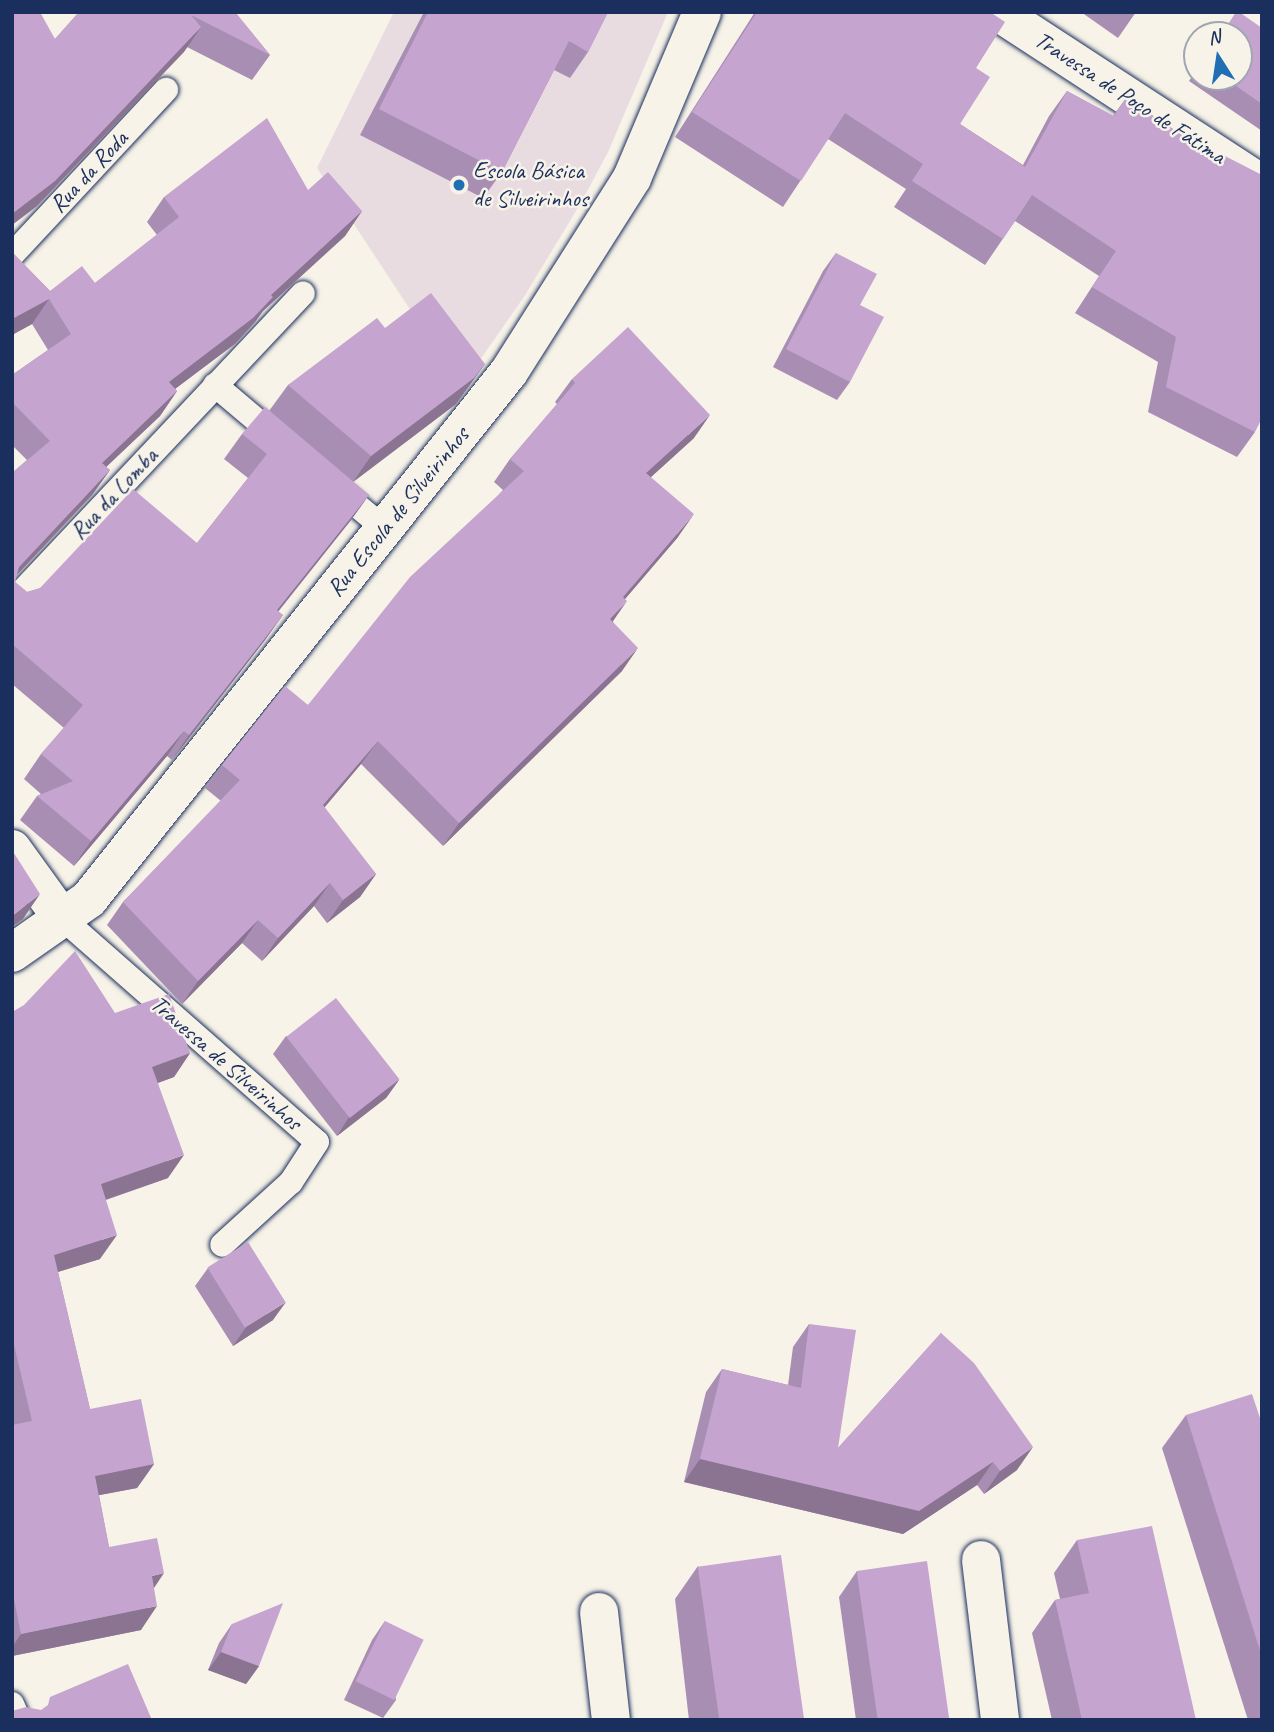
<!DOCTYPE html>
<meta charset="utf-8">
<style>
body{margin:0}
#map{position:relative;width:1274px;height:1732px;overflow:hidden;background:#f7f3e8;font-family:Caveat,sans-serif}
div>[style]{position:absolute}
.built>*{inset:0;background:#e8dce1}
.roads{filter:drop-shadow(0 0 2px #1b2f5e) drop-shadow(0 0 2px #1b2f5e)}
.lane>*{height:24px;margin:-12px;padding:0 12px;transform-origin:12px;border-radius:12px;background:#f7f3e8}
.street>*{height:38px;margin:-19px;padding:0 19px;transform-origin:19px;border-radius:19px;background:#f7f3e8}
.wall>*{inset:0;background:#a98eb3}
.shaded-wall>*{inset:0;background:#8a7492}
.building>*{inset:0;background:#c5a5d0;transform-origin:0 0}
.dots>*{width:19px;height:19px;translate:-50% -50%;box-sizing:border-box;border:4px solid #f7f3e8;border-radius:50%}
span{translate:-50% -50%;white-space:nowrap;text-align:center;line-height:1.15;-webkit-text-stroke:5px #f7f3e8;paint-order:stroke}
.street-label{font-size:24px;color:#1b2f5e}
.poi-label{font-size:24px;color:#1b2f5e}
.left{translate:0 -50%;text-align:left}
.frame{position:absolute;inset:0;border:14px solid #1b2f5e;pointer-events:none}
.north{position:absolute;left:1183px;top:21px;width:70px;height:70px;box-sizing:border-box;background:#f7f3e8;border:2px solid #9fa5b1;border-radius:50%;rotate:348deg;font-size:19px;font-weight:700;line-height:28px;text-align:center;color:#1b2f5e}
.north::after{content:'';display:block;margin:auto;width:24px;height:32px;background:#1f6fb2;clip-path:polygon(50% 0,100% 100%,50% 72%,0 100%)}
</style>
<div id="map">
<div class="built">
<i style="clip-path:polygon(394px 12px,668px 12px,608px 152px,582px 201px,524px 297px,461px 387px,317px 168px)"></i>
</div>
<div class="roads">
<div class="lane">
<i style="left:12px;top:255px;width:226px;rotate:-47deg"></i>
<i style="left:215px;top:385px;width:84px;rotate:40.2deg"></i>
<i style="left:336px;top:488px;width:64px;rotate:39.9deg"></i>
<i style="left:12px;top:602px;width:424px;rotate:-46.7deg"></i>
<i style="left:62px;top:918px;width:339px;rotate:41.3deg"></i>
<i style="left:317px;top:1142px;width:48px;rotate:123deg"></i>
<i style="left:291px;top:1182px;width:93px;rotate:137.6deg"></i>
<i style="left:12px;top:1704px;width:17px;rotate:66deg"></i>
</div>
<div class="street">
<i style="left:998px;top:12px;width:315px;rotate:33.1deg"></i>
<i style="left:12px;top:849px;width:85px;rotate:54.1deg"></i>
<i style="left:12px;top:953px;width:94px;rotate:-35deg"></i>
<i style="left:89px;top:899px;width:674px;rotate:-51.45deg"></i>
<i style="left:509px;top:372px;width:230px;rotate:-57.6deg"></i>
<i style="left:632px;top:178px;width:180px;rotate:-67.1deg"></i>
<i style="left:981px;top:1560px;width:161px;rotate:83.2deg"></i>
<i style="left:599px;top:1612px;width:109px;rotate:83.7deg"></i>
</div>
</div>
<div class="wall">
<i style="clip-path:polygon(12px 12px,55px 39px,79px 12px,235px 12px,270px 55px,252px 80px,187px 47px,37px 206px,12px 225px)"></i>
<i style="clip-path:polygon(424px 12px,608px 12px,588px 52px,570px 78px,554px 70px,502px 172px,483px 198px,360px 135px)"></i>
<i style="clip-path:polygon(755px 12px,990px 12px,976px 68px,960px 124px,1023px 165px,1049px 116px,1067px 91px,1113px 116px,1126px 98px,1220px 160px,1223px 155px,1255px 432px,1237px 457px,1148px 412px,1158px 362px,1075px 313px,1099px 276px,1015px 221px,985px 265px,894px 207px,906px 189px,828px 139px,783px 207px,675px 137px)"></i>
<i style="clip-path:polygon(1081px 12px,1136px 12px,1118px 38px)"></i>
<i style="clip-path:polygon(1262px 28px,1262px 131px,1189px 81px,1197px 69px,1197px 77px,1239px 77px)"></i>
<i style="clip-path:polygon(308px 190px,362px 211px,345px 236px,263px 311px,255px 322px,236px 343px,175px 389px,177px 391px,160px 416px,106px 467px,110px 470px,92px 495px,17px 575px,15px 582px,27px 592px,197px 543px,248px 478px,224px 459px,242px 434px,269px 411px,288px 385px,385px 328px,485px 364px,456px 404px,353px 482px,369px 495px,351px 520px,278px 612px,283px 615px,265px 640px,172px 760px,167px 756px,74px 866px,20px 820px,37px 796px,41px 794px,24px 779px,41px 754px,64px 728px,12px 684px,12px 473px,27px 460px,12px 445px,12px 375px,48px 350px,32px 324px,12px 335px,12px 252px,50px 291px,95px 283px,157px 235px,147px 222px,164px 197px)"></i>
<i style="clip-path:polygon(836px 253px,860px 305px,850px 382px,837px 400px,773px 367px,823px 271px)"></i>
<i style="clip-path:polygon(572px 379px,694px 438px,651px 477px,678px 537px,625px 599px,613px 621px,622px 671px,443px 846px,361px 764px,324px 808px,376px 874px,360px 897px,327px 923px,314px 906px,262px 961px,242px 943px,182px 1004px,107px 925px,123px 902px,221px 801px,205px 788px,222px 765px,308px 705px,503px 490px,494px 482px,510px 459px,557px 404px,555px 402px)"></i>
<i style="clip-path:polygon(12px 1012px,115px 1013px,190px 1053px,174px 1077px,158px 1083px,168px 1178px,106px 1200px,100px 1259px,58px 1272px,90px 1409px,154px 1464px,137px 1488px,99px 1495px,109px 1547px,154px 1588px,141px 1630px,12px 1656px)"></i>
<i style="clip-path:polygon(286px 1036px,399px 1080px,386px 1098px,337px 1136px,273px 1054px)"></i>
<i style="clip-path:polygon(208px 1268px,273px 1320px,233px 1346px,195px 1286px)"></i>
<i style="clip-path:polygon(809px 1324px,838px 1448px,941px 1333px,1017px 1470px,984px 1494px,977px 1485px,903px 1534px,684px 1482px,706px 1392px,722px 1369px,788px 1385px,793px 1347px)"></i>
<i style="clip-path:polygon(1186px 1415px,1262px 1424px,1262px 1720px,1248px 1720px,1162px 1448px)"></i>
<i style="clip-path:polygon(1077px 1540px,1196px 1720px,1052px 1720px,1032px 1633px,1055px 1600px,1060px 1599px,1054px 1573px)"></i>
<i style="clip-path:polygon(698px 1566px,803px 1720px,689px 1720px,675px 1599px)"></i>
<i style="clip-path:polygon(857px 1571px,949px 1720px,856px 1720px,839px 1597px)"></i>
<i style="clip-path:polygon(385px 1621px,396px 1700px,383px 1718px,344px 1700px,372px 1640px)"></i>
<i style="clip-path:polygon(232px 1624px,259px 1666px,246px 1684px,208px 1670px,219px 1643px)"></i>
</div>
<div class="shaded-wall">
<i style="clip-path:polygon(201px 27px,184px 52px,37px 206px,12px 225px,12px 214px)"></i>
<i style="clip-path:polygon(362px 211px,345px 236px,263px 311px,255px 322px,236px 343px,151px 407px,169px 382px,271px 295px)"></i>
<i style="clip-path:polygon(49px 299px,32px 324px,12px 335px,12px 319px)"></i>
<i style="clip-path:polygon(485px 364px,456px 404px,353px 482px,371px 456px)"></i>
<i style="clip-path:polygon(177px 391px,160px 416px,84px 488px,102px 463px)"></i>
<i style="clip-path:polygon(710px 415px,694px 438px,630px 496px,646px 473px)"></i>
<i style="clip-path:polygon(110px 470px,92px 495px,12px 580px,19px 567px)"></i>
<i style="clip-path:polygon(369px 495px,351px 520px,259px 635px,277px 610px)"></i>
<i style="clip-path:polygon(694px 514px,678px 537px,607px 620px,623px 597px)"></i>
<i style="clip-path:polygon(627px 601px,611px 624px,610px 619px)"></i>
<i style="clip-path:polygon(283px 615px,265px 640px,172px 760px,189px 735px)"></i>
<i style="clip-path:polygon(638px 648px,622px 671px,443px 846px,459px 823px)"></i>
<i style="clip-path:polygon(184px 731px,167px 756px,74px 866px,91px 841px)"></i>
<i style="clip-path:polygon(378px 741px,361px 764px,307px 828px,323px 805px)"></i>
<i style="clip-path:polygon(376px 874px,360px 897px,327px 923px,343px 900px)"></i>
<i style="clip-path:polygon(330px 883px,314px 906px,262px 961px,278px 938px)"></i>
<i style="clip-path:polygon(40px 894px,23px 919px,12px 927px,12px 916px)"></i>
<i style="clip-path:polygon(258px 920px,242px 943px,182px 1004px,198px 981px)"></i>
<i style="clip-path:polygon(190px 1053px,174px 1077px,135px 1091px,152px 1067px)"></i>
<i style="clip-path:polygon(399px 1080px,386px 1098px,337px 1136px,349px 1117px)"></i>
<i style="clip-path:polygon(184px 1155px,168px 1178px,84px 1207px,101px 1184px)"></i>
<i style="clip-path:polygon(117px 1235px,100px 1259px,38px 1278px,54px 1255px)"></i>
<i style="clip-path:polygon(286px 1302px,273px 1320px,233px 1346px,246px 1327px)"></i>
<i style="clip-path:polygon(1033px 1447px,1017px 1470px,984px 1494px,1000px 1471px)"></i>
<i style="clip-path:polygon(700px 1459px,993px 1462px,977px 1485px,903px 1534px,684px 1482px)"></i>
<i style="clip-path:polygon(154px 1464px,137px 1488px,79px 1499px,95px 1476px)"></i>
<i style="clip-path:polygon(164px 1573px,148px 1597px,152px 1576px)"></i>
<i style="clip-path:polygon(157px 1606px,141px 1630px,12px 1656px,12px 1647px,21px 1634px)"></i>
<i style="clip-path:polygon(221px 1652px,259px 1666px,246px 1684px,208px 1670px)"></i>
</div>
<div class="building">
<i style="clip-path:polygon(12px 12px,40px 12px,55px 39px,79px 12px,235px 12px,270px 55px,191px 15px,201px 27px,55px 181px,12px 214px)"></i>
<i style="clip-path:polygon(428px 12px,608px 12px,588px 52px,569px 41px,502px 172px,379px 109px)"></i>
<i style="clip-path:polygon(757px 12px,990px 12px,1005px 22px,976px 68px,990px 77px,960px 124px,1025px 167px,1067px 91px,1114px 116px,1126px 98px,1222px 161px,1223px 155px,1262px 175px,1262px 418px,1255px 432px,1166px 387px,1176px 337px,1092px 287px,1116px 251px,1032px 195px,1003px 239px,912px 181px,923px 164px,845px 113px,801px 181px,692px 112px)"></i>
<i style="clip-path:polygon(1236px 12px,1239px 12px,1262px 28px,1262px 104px,1223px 77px,1239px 77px,1239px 35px,1221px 35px)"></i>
<i style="clip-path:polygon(267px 118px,308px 190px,328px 172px,362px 211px,271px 295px,273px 297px,253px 318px,169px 382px,177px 391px,102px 463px,110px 470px,19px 567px,15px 582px,27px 592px,40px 588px,133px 489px,197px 543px,267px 454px,242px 434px,265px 407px,369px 495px,277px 610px,283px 615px,189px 735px,184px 731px,91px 841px,37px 796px,73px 781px,41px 754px,83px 705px,12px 644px,12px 473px,50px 441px,12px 402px,12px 375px,71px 334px,49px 299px,12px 319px,12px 252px,50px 291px,82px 266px,95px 283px,179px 217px,164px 197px)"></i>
<i style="clip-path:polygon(836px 253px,877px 274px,860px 305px,884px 317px,850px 382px,786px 349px)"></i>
<i style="clip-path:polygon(431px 293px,485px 364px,474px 378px,371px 456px,288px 385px,377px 318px,385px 328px)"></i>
<i style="clip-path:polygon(628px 327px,710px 415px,646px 473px,694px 514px,623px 597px,627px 601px,610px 619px,638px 648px,459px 823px,378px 741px,323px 805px,376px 874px,343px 900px,330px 883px,278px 938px,258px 920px,198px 981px,123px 902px,240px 780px,222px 765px,285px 686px,308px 705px,410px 577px,524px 471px,510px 459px,575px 383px,572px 379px)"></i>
<i style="clip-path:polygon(12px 850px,40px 894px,12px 916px)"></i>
<i style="clip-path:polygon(75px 951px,115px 1013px,169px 994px,190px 1053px,152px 1067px,184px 1155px,101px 1184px,117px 1235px,54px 1255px,90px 1409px,141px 1399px,154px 1464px,95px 1476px,109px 1547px,157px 1538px,164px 1573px,152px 1576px,157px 1606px,21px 1634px,12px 1589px,12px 1425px,32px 1421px,12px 1336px,12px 1012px,24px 1005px)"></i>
<i style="left:336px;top:998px;width:103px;height:63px;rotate:52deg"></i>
<i style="left:248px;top:1242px;width:71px;height:48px;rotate:58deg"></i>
<i style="clip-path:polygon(809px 1324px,856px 1330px,838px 1448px,941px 1333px,974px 1363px,1033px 1447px,1000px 1471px,993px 1462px,919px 1511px,700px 1459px,722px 1369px,801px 1388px)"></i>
<i style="clip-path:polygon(1252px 1394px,1262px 1424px,1262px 1657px,1186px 1415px)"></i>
<i style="clip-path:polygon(1152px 1526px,1196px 1720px,1082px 1720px,1055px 1600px,1089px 1593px,1077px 1540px)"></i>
<i style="left:781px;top:1555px;width:166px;height:84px;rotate:82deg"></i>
<i style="left:927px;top:1561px;width:161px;height:71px;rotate:82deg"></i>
<i style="clip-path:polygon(283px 1603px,259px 1666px,221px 1652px,232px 1624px)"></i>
<i style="left:385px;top:1621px;width:43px;height:67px;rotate:26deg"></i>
<i style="clip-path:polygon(128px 1664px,152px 1720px,12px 1720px,12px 1711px,26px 1707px,41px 1710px,48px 1705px,50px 1697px)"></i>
</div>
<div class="dots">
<i style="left:459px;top:185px;background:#1f6fb2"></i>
</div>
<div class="street-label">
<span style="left:1130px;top:98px;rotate:33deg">Travessa de Poço de Fátima</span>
<span style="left:89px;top:172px;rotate:-47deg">Rua da Roda</span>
<span style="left:114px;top:494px;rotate:-47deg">Rua da Lomba</span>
<span style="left:398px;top:512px;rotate:-51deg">Rua Escola de Silveirinhos</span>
<span style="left:226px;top:1063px;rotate:41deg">Travessa de Silveirinhos</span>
</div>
<div class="poi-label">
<span class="left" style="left:473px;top:185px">Escola Básica<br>de Silveirinhos</span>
</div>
<div class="frame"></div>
<div class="north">N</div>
</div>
